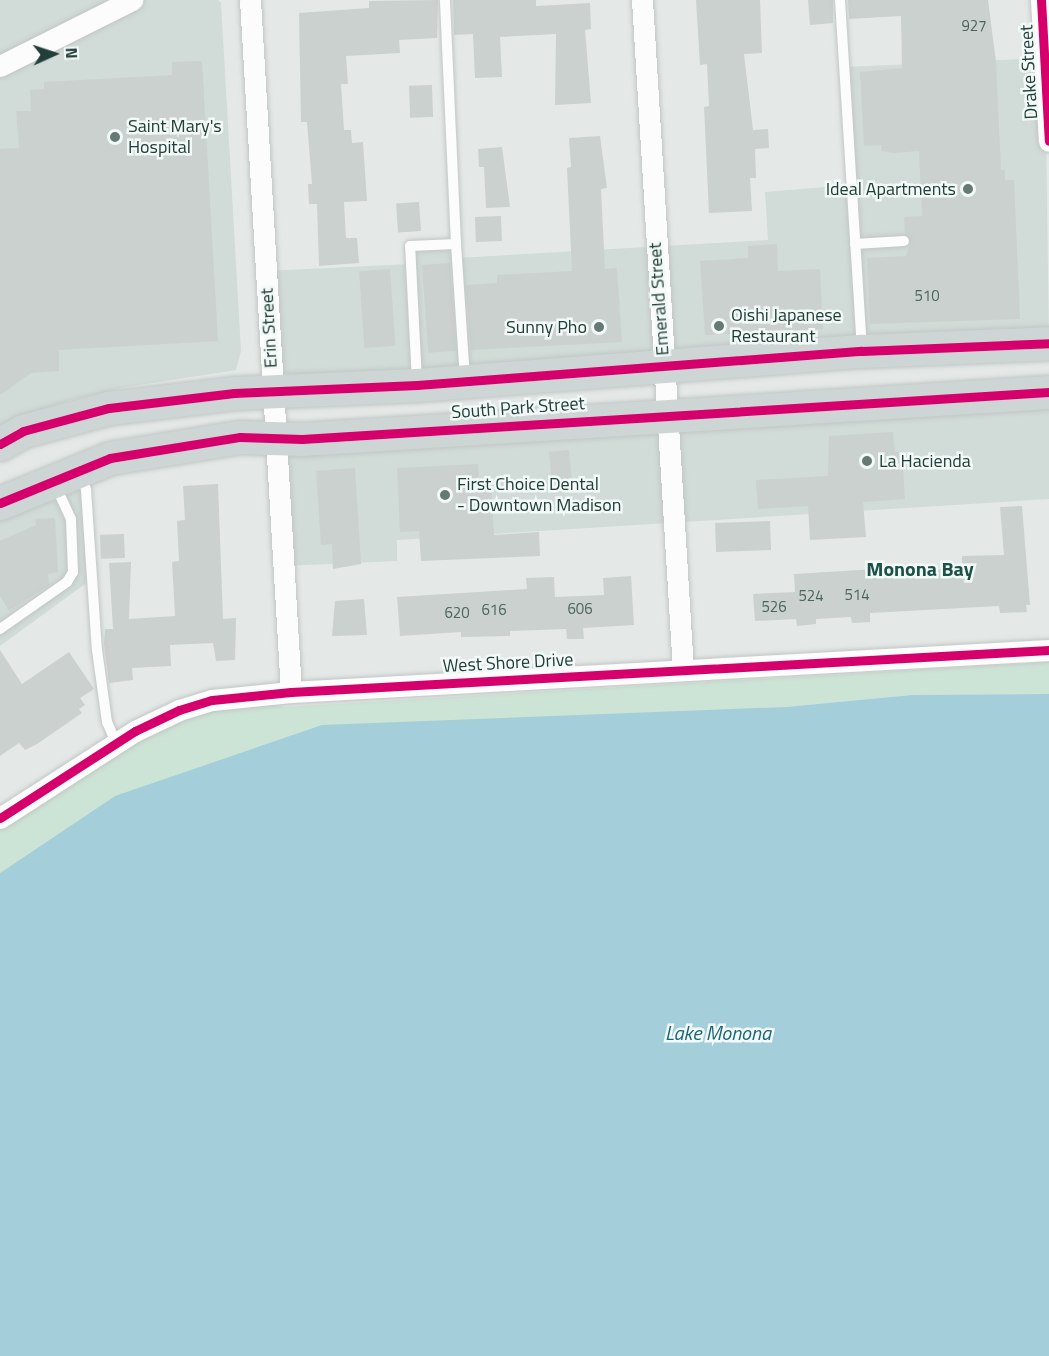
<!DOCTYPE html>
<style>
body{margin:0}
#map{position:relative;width:1049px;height:1356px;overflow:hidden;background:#e4e9e7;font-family:"Titillium Web",sans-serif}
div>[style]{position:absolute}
.built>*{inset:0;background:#d1dbd7}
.green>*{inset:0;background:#cce4d5}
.water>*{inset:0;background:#a3ceda}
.building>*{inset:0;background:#cbd1cf;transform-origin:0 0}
.roads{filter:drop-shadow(0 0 2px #c1c6c4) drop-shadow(0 0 2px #c1c6c4)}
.service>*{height:10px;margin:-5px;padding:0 5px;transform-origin:5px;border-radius:5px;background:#fbfcfb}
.minor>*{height:21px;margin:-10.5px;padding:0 10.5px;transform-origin:10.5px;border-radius:10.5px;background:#fbfcfb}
.primary>*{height:33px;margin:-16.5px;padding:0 16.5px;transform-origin:16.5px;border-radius:16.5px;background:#cdd6d4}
.cycleway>*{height:9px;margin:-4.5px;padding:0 4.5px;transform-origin:4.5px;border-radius:4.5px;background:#d6006c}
.dots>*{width:16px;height:16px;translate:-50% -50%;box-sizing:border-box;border:3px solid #f2f9f6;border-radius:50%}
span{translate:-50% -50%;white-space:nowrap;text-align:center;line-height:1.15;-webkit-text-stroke:5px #f2f9f6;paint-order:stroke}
.number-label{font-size:15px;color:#4c645e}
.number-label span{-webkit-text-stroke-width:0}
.street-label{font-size:18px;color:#213e38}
.poi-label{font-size:18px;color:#213e38}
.left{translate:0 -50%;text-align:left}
.right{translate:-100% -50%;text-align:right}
.neighbourhood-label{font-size:20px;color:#1c5148;font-weight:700}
.water-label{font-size:20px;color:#18657c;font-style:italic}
.north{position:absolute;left:24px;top:24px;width:60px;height:60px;-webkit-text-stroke:4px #f2f9f6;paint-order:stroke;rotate:87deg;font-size:16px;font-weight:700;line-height:24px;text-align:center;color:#213e38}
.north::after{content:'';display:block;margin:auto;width:21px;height:27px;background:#213e38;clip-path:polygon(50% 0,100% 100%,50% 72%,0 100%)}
</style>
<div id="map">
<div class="built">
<i style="clip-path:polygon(0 0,218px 0,221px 3px,241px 351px,236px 370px,127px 387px,70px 400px,0 425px)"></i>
<i style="clip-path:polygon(1045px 58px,1049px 343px,272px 391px,265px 271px,411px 264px,410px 246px,456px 244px,458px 258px,768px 240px,765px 192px,851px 185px,844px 67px)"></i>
<i style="clip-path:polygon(1049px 392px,1049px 499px,397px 540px,397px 561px,283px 566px,275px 437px)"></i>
<i style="clip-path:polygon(81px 469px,92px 579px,0 646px,0 503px)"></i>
</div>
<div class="green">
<i style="clip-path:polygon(1049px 662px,1049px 694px,912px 695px,786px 707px,115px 796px,0 873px,0 818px,116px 742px,243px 696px,284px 707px)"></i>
</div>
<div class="water">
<i style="clip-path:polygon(1049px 694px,1049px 1356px,0 1356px,0 873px,115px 796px,322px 725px,786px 707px,912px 695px)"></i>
</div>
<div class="building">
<i style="clip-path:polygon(438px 0,437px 38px,399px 40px,400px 53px,346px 56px,348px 84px,341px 84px,344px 130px,351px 130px,352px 143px,363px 142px,367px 201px,344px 202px,346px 238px,357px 238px,359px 263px,319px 266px,317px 204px,309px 204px,308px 184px,312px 184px,307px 122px,301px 122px,299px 13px,369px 8px,369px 1px)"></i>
<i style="clip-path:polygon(453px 0,536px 0,536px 6px,590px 3px,591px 29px,585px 30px,591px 103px,555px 105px,556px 34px,500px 37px,502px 77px,475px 78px,473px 34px,454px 35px)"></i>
<i style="clip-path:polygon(696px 0,760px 0,762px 53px,744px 54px,753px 130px,768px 129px,769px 148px,755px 149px,756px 178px,750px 178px,752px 211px,709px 213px,704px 107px,709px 106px,707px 64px,700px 65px)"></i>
<i style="clip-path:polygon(808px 0,833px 0,833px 23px,810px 25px)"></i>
<i style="clip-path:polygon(848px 0,988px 0,996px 62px,1001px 170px,1005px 170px,1005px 180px,1014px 180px,1020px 319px,870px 324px,867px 258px,906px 256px,911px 241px,905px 234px,904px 217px,922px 216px,919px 151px,893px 153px,882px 151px,881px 145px,864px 146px,860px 72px,902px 68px,901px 16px,849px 19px)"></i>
<i style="clip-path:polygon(202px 61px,218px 341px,59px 350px,59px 371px,31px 373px,0 395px,0 149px,19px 148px,16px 111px,31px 111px,30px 90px,44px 89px,44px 82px,172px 75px,172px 62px)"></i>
<i style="left:432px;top:85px;width:32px;height:23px;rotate:88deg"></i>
<i style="clip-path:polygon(600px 136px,607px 188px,601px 189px,605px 269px,617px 268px,622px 342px,471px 350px,466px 285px,497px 283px,497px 275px,572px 271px,567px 168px,571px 167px,569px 138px)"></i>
<i style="clip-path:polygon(502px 147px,510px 207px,486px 208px,484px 167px,479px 167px,478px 149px)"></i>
<i style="left:419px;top:202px;width:29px;height:23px;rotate:86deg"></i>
<i style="left:501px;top:216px;width:25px;height:26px;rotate:88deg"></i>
<i style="clip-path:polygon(777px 244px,778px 271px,820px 269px,823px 329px,705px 335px,700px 261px,748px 258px,748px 246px)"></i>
<i style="left:450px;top:263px;width:88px;height:28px;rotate:86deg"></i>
<i style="left:390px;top:269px;width:77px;height:31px;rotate:86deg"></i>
<i style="clip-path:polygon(893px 432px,895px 452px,902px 452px,905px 499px,863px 502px,866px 537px,810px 540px,808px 506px,758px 509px,756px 480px,828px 476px,829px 436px)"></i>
<i style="left:569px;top:450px;width:34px;height:20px;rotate:85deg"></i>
<i style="clip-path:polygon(478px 464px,479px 485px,491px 484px,494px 535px,539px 532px,540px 556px,421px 561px,419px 531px,400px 532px,397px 468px)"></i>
<i style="clip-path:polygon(355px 468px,361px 564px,333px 569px,332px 544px,321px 545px,316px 471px)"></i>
<i style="clip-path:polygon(218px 484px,223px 619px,236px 618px,235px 660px,216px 661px,213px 643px,170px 645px,171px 666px,132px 668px,133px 680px,109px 683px,104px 643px,105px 629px,113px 629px,109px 563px,131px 562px,129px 619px,175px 616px,172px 562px,179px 561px,177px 521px,185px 520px,183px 486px)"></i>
<i style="clip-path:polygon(1022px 506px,1030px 605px,1026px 605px,1027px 612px,1000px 613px,999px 606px,870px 613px,870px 622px,852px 623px,851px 617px,816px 619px,816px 624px,797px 626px,796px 619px,755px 621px,753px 594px,795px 592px,794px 574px,908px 567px,908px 571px,962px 568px,962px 556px,1004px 555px,1000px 507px)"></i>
<i style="clip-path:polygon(55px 518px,58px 572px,48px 574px,49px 585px,9px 611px,0 596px,0 541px,36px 525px,35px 519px)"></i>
<i style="left:770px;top:521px;width:29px;height:55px;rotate:88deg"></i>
<i style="left:124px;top:534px;width:24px;height:24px;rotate:88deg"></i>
<i style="clip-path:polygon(631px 576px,634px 625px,583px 628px,584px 639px,567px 639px,566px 629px,510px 631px,510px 636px,461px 637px,461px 632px,400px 636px,397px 597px,527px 589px,526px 578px,554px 577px,555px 597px,604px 595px,603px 578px)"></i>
<i style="clip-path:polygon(364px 599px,367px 635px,332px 636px,335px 601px)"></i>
<i style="clip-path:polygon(0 650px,22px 684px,69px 652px,94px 689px,80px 698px,85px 705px,79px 709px,82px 713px,37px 744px,25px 750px,19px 743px,0 756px)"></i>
</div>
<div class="roads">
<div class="service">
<i style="left:840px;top:0;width:348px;rotate:86.4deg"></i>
<i style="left:456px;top:244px;width:135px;rotate:86.2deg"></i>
<i style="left:855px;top:244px;width:49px;rotate:-3.5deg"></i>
<i style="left:417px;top:382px;width:136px;rotate:-92.9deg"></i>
<i style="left:410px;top:246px;width:46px;rotate:-2.5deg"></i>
<i style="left:456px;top:244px;width:244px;rotate:-92.6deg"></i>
<i style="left:81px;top:472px;width:19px;rotate:74deg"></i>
<i style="left:86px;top:490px;width:160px;rotate:86.1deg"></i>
<i style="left:97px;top:650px;width:73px;rotate:82.1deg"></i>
<i style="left:107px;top:722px;width:22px;rotate:66deg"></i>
<i style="left:0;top:629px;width:82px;rotate:-35deg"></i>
<i style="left:67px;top:582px;width:12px;rotate:-59deg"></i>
<i style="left:73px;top:572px;width:53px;rotate:-92.2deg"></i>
<i style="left:71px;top:519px;width:38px;rotate:-115deg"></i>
</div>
<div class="minor">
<i style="left:250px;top:0;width:693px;rotate:86.61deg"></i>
<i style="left:642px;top:0;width:671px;rotate:86.5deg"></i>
<i style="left:1041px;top:0;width:141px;rotate:86.8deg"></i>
<i style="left:0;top:66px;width:148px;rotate:-26.6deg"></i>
<i style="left:0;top:818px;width:161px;rotate:-32.8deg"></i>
<i style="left:135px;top:731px;width:49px;rotate:-25.5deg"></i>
<i style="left:179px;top:710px;width:34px;rotate:-17deg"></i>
<i style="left:212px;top:700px;width:79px;rotate:-5.8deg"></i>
<i style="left:291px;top:692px;width:759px;rotate:-3.17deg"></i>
</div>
<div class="primary">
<i style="left:0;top:444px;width:26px;rotate:-29deg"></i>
<i style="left:23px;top:431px;width:89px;rotate:-15deg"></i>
<i style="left:109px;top:408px;width:126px;rotate:-6.8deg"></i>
<i style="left:234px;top:393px;width:183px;rotate:-2.5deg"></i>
<i style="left:417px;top:385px;width:446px;rotate:-4.4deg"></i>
<i style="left:862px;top:351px;width:187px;rotate:-2.4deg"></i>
<i style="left:0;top:503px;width:119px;rotate:-22.2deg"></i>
<i style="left:110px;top:458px;width:132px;rotate:-9.2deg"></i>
<i style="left:240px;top:437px;width:62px;rotate:1.8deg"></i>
<i style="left:302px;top:439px;width:748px;rotate:-3.6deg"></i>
</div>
</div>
<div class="cycleway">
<i style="left:1041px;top:0;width:141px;rotate:86.8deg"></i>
<i style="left:0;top:444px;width:26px;rotate:-29deg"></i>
<i style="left:23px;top:431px;width:89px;rotate:-15deg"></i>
<i style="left:109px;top:408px;width:126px;rotate:-6.8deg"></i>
<i style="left:234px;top:393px;width:183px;rotate:-2.5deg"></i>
<i style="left:417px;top:385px;width:446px;rotate:-4.4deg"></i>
<i style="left:862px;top:351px;width:187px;rotate:-2.4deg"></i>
<i style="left:0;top:503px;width:119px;rotate:-22.2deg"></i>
<i style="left:110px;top:458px;width:132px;rotate:-9.2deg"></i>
<i style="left:240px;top:437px;width:62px;rotate:1.8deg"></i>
<i style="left:302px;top:439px;width:748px;rotate:-3.6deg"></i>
<i style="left:0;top:818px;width:161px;rotate:-32.8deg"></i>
<i style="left:135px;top:731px;width:49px;rotate:-25.5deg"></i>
<i style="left:179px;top:710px;width:34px;rotate:-17deg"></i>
<i style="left:212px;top:700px;width:79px;rotate:-5.8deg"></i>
<i style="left:291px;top:692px;width:759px;rotate:-3.17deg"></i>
</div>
<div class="dots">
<i style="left:115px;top:137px;background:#657a75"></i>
<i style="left:968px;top:189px;background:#657a75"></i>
<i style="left:719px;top:326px;background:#657a75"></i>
<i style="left:599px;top:327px;background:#657a75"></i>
<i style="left:867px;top:461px;background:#657a75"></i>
<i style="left:445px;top:495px;background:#657a75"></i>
</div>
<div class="number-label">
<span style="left:974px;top:26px">927</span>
<span style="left:927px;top:296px">510</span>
<span style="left:857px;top:595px">514</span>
<span style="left:811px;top:596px">524</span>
<span style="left:774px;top:607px">526</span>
<span style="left:580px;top:609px">606</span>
<span style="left:494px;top:610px">616</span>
<span style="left:457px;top:613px">620</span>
</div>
<div class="street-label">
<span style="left:1029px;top:72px;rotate:-93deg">Drake Street</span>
<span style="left:659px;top:299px;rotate:-94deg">Emerald Street</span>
<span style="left:269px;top:328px;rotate:-93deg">Erin Street</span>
<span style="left:518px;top:408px;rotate:-4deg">South Park Street</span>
<span style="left:508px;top:663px;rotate:-3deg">West Shore Drive</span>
</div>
<div class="poi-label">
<span class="left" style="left:128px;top:137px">Saint Mary's<br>Hospital</span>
<span class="right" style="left:956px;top:189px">Ideal Apartments</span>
<span class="left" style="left:731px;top:326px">Oishi Japanese<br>Restaurant</span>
<span class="right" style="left:587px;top:327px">Sunny Pho</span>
<span class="left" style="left:879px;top:461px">La Hacienda</span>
<span class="left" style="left:457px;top:495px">First Choice Dental<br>- Downtown Madison</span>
</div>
<div class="neighbourhood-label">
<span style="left:920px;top:568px">Monona Bay</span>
</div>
<div class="water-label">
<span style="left:718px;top:1032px">Lake Monona</span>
</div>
<div class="north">N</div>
</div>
